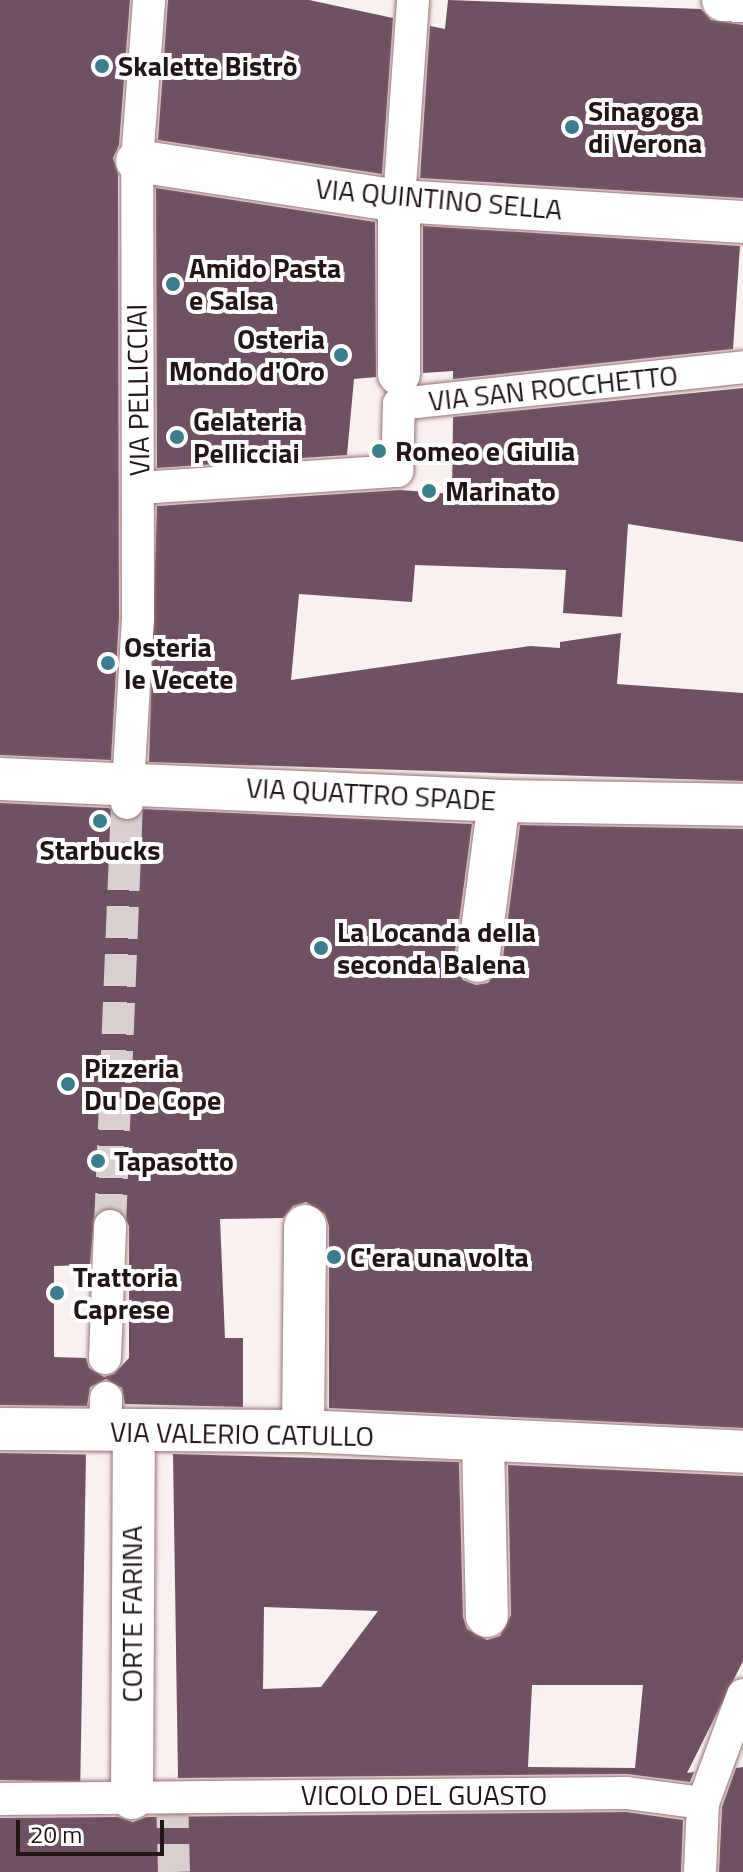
<!DOCTYPE html>
<meta charset="utf-8">
<style>
body{margin:0}
#map{position:relative;width:743px;height:1872px;overflow:hidden;background:#f9f0f0;font-family:"Titillium Web",sans-serif}
div>[style]{position:absolute}
.building>*{inset:0;background:#6f5163;transform-origin:0 0}
.pedestrian-tunnel>*{height:32px;margin-top:-16px;transform-origin:0;background:repeating-linear-gradient(90deg,#d9cfcf 0 32px,transparent 0 48px)}
.roads{filter:drop-shadow(0 0 2px #977073) drop-shadow(0 0 2px #977073)}
.pedestrian>*{height:32px;margin:-16px;padding:0 16px;transform-origin:16px;border-radius:16px;background:#fff}
.minor>*{height:42px;margin:-21px;padding:0 21px;transform-origin:21px;border-radius:21px;background:#fff}
.dots>*{width:22px;height:22px;translate:-50% -50%;box-sizing:border-box;border:4px solid #fff;border-radius:50%}
span{translate:-50% -50%;white-space:nowrap;text-align:center;line-height:1.15;-webkit-text-stroke:8px #fff;paint-order:stroke}
.poi-label{font-size:28px;color:#231416;font-weight:700}
.left{translate:0 -50%;text-align:left}
.right{translate:-100% -50%;text-align:right}
.street-label{font-size:28px;color:#231416}
.scale{position:absolute;left:16px;top:1820px;width:148px;height:36px;box-sizing:border-box;border:4px solid #231416;border-top:0;padding-left:10px;font-size:24px;line-height:28px;white-space:nowrap;color:#231416;-webkit-text-stroke:6px #fff;paint-order:stroke}
</style>
<div id="map">
<div class="building">
<i style="clip-path:polygon(0 0,130px 0,119px 145px,113px 158px,118px 174px,119px 618px,111px 760px,0 755px)"></i>
<i style="clip-path:polygon(168px 0,309px 0,393px 18px,382px 174px,158px 140px)"></i>
<i style="clip-path:polygon(448px 0,701px 9px,711px 20px,743px 25px,743px 198px,420px 178px,430px 26px,445px 29px)"></i>
<i style="clip-path:polygon(156px 188px,375px 222px,376px 377px,354px 379px,347px 455px,157px 468px)"></i>
<i style="clip-path:polygon(423px 226px,740px 246px,733px 349px,453px 379px,453px 371px,423px 373px)"></i>
<i style="clip-path:polygon(743px 388px,743px 542px,628px 524px,622px 617px,563px 613px,566px 570px,415px 565px,412px 602px,299px 594px,291px 680px,530px 646px,560px 648px,560px 642px,621px 633px,617px 684px,743px 693px,743px 781px,149px 762px,157px 506px,400px 490px,452px 494px,453px 417px)"></i>
<i style="clip-path:polygon(evenodd,0 803px,109px 808px,127px 822px,144px 809px,472px 824px,454px 959px,463px 980px,476px 985px,488px 983px,502px 965px,520px 825px,743px 829px,743px 1428px,329px 1408px,329px 1226px,325px 1214px,306px 1202px,293px 1206px,283px 1218px,220px 1219px,225px 1338px,243px 1338px,243px 1407px,125px 1404px,122px 1388px,106px 1379px,90px 1387px,87px 1406px,0 1405px,0 803px,112px 1207px,121px 1210px,129px 1226px,129px 1358px,114px 1374px,104px 1377px,89px 1368px,86px 1358px,54px 1357px,54px 1266px,90px 1265px,94px 1217px,112px 1207px)"></i>
<i style="left:0;top:1453px;width:86px;height:327px;rotate:1deg"></i>
<i style="clip-path:polygon(evenodd,173px 1454px,459px 1462px,463px 1617px,467px 1629px,487px 1640px,500px 1636px,511px 1615px,508px 1465px,743px 1476px,743px 1661px,687px 1773px,694px 1772px,690px 1782px,627px 1774px,178px 1778px,173px 1454px,264px 1607px,378px 1611px,321px 1687px,263px 1689px,264px 1607px,173px 1454px,532px 1685px,643px 1685px,635px 1768px,528px 1767px,532px 1685px)"></i>
<i style="clip-path:polygon(743px 1767px,743px 1872px,719px 1872px,722px 1807px,736px 1768px)"></i>
<i style="clip-path:polygon(626px 1812px,683px 1820px,681px 1872px,0 1872px,0 1818px,118px 1817px,133px 1822px,146px 1817px)"></i>
</div>
<div class="pedestrian-tunnel">
<i style="left:110px;top:1226px;width:423px;rotate:-87.7deg"></i>
<i style="left:172px;top:1796px;width:76px;rotate:88.5deg"></i>
</div>
<div class="roads">
<div class="pedestrian">
<i style="left:399px;top:201px;width:201px;rotate:-86deg"></i>
<i style="left:140px;top:488px;width:258px;rotate:-3.8deg"></i>
<i style="left:397px;top:471px;width:67px;rotate:-88.3deg"></i>
<i style="left:399px;top:404px;width:346px;rotate:-6.1deg"></i>
<i style="left:127px;top:803px;width:184px;rotate:-86.6deg"></i>
<i style="left:138px;top:619px;width:458px;rotate:-90.1deg"></i>
<i style="left:137px;top:161px;width:161px;rotate:-85.7deg"></i>
<i style="left:105px;top:1358px;width:132px;rotate:-87.8deg"></i>
<i style="left:105px;top:1430px;width:32px;rotate:-88deg"></i>
<i style="left:0;top:1799px;width:627px;rotate:-0.55deg"></i>
<i style="left:627px;top:1793px;width:77px;rotate:7.5deg"></i>
<i style="left:700px;top:1872px;width:69px;rotate:-87.5deg"></i>
<i style="left:703px;top:1803px;width:115px;rotate:-69.7deg"></i>
</div>
<div class="minor">
<i style="left:723px;top:0;width:20px;rotate:3deg"></i>
<i style="left:137px;top:161px;width:265px;rotate:8.7deg"></i>
<i style="left:399px;top:201px;width:345px;rotate:3.5deg"></i>
<i style="left:399px;top:201px;width:173px;rotate:90deg"></i>
<i style="left:0;top:779px;width:499px;rotate:2.5deg"></i>
<i style="left:499px;top:801px;width:244px;rotate:0.9deg"></i>
<i style="left:478px;top:961px;width:161px;rotate:-82.5deg"></i>
<i style="left:0;top:1429px;width:303px;rotate:0.4deg"></i>
<i style="left:303px;top:1431px;width:441px;rotate:2.7deg"></i>
<i style="left:303px;top:1431px;width:205px;rotate:-89.4deg"></i>
<i style="left:483px;top:1443px;width:173px;rotate:88.7deg"></i>
<i style="left:132px;top:1798px;width:368px;rotate:-89.7deg"></i>
</div>
</div>
<div class="dots">
<i style="left:102px;top:66px;background:#3a7e8d"></i>
<i style="left:572px;top:127px;background:#3a7e8d"></i>
<i style="left:173px;top:284px;background:#3a7e8d"></i>
<i style="left:341px;top:355px;background:#3a7e8d"></i>
<i style="left:177px;top:437px;background:#3a7e8d"></i>
<i style="left:379px;top:451px;background:#3a7e8d"></i>
<i style="left:429px;top:491px;background:#3a7e8d"></i>
<i style="left:108px;top:663px;background:#3a7e8d"></i>
<i style="left:100px;top:821px;background:#3a7e8d"></i>
<i style="left:321px;top:948px;background:#3a7e8d"></i>
<i style="left:68px;top:1084px;background:#3a7e8d"></i>
<i style="left:98px;top:1161px;background:#3a7e8d"></i>
<i style="left:334px;top:1257px;background:#3a7e8d"></i>
<i style="left:57px;top:1293px;background:#3a7e8d"></i>
</div>
<div class="poi-label">
<span class="left" style="left:118px;top:66px">Skalette Bistrò</span>
<span class="left" style="left:588px;top:127px">Sinagoga<br>di Verona</span>
<span class="left" style="left:189px;top:284px">Amido Pasta<br>e Salsa</span>
<span class="right" style="left:325px;top:355px">Osteria<br>Mondo d'Oro</span>
<span class="left" style="left:193px;top:437px">Gelateria<br>Pellicciai</span>
<span class="left" style="left:395px;top:451px">Romeo e Giulia</span>
<span class="left" style="left:445px;top:491px">Marinato</span>
<span class="left" style="left:124px;top:663px">Osteria<br>le Vecete</span>
<span style="left:100px;top:850px">Starbucks</span>
<span class="left" style="left:337px;top:948px">La Locanda della<br>seconda Balena</span>
<span class="left" style="left:84px;top:1084px">Pizzeria<br>Du De Cope</span>
<span class="left" style="left:114px;top:1161px">Tapasotto</span>
<span class="left" style="left:350px;top:1257px">C'era una volta</span>
<span class="left" style="left:73px;top:1293px">Trattoria<br>Caprese</span>
</div>
<div class="street-label">
<span style="left:439px;top:199px;rotate:5deg">VIA QUINTINO SELLA</span>
<span style="left:553px;top:388px;rotate:-6deg">VIA SAN ROCCHETTO</span>
<span style="left:138px;top:390px;rotate:-91deg">VIA PELLICCIAI</span>
<span style="left:371px;top:794px;rotate:3deg">VIA QUATTRO SPADE</span>
<span style="left:242px;top:1434px;rotate:1deg">VIA VALERIO CATULLO</span>
<span style="left:132px;top:1614px;rotate:-90deg">CORTE FARINA</span>
<span style="left:424px;top:1795px">VICOLO DEL GUASTO</span>
</div>
<div class="scale">20 m</div>
</div>
